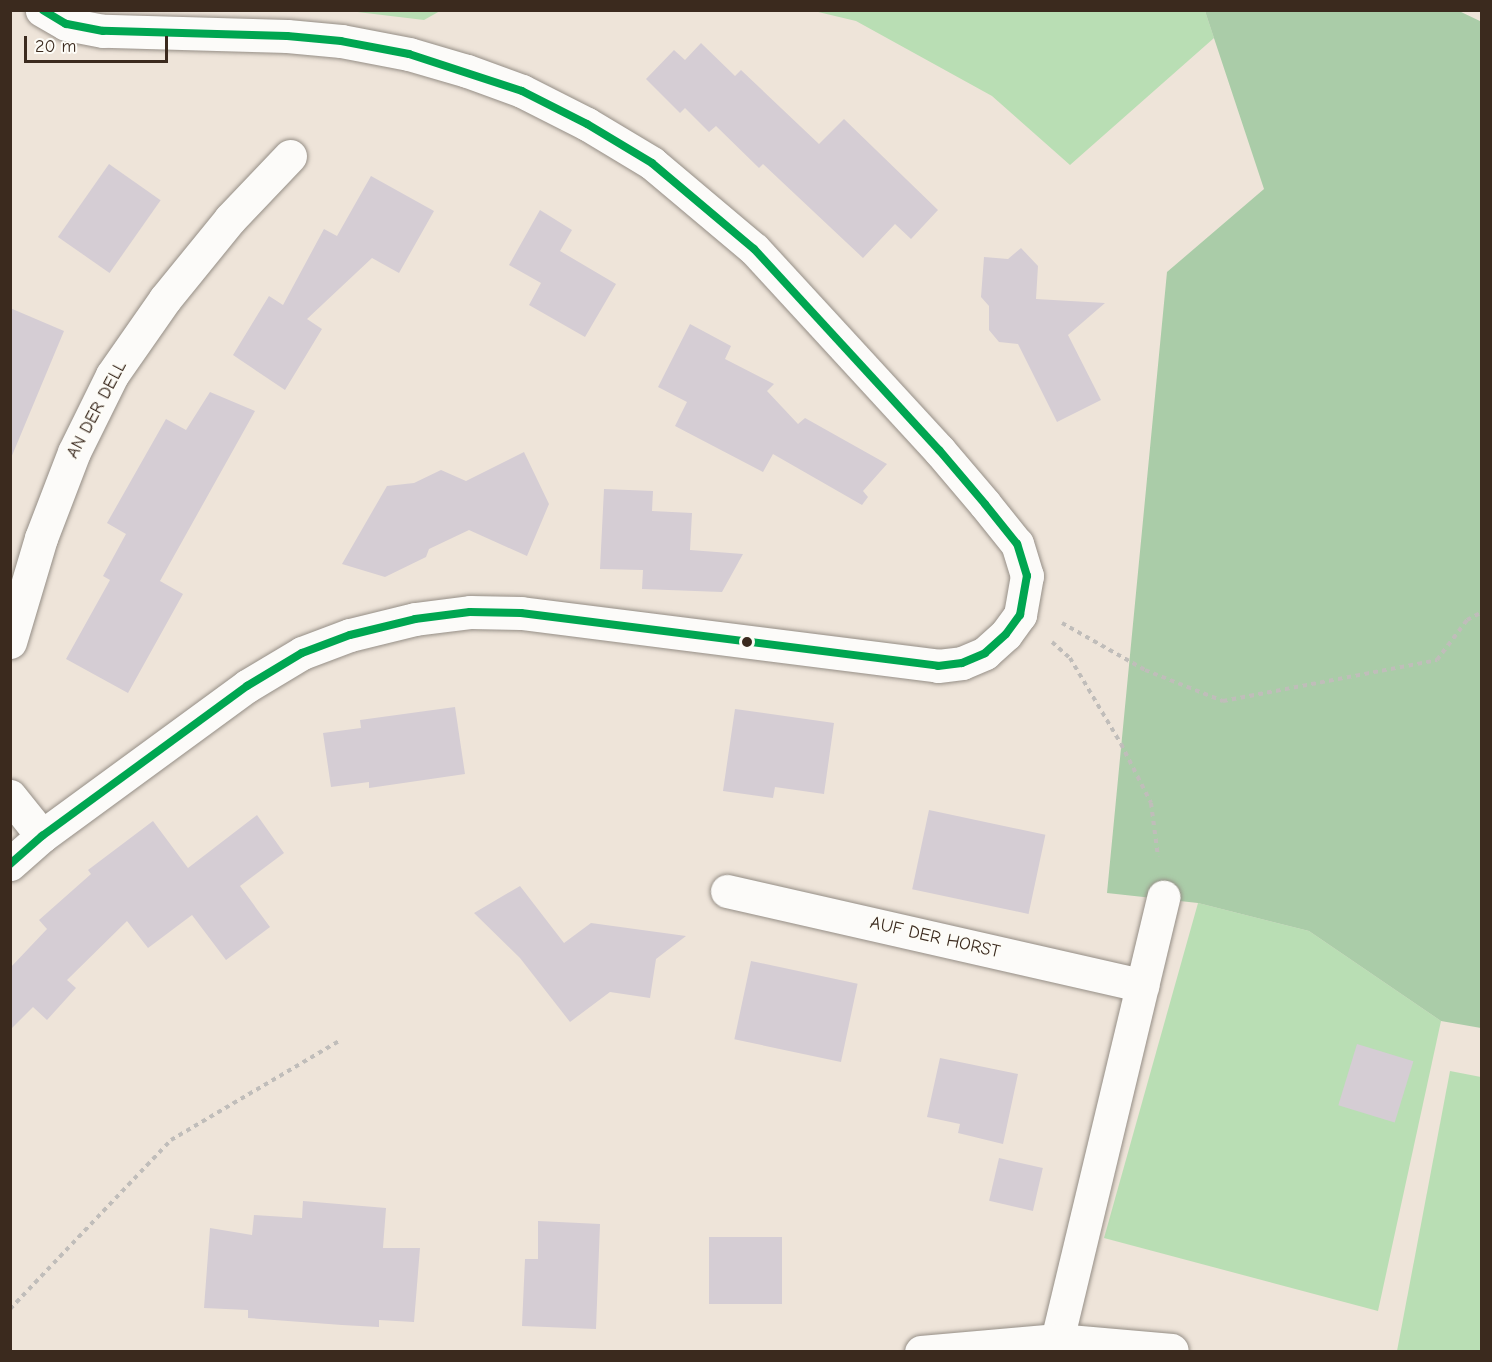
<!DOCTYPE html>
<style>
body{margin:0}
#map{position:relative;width:1492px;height:1362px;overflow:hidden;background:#eee4d9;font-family:"Comic Neue",sans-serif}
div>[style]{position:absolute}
.green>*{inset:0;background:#b9deb4}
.forest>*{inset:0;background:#aacca8}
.building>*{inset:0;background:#d5cdd4;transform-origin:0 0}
.path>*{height:4px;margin-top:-2px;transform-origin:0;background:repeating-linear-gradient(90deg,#c0bdba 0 4.5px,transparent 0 9px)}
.roads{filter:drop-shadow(0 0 2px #958e86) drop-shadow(0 0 2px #958e86)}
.minor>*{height:33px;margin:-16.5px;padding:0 16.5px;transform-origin:16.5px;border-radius:16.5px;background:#fcfbf9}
.bus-1>*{height:8px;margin:-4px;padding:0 4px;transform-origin:4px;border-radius:4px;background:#00a651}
.dots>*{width:16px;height:16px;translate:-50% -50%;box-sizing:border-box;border:3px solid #fdfcf7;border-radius:50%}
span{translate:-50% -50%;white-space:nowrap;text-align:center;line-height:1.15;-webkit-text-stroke:4.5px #fdfcf7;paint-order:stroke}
.street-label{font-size:18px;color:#3b2a1e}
.frame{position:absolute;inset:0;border:12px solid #3b2a1e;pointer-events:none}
.scale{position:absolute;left:24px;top:36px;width:144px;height:27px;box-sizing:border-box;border:3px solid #3b2a1e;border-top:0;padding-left:8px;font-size:18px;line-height:21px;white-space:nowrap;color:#3b2a1e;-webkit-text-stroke:4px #fdfcf7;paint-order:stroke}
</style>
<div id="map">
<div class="green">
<i style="clip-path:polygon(349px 11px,440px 10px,440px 11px,424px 20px)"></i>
<i style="clip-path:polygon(814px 11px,1205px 11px,1214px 38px,1070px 165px,992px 96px,856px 21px)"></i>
<i style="clip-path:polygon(1198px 903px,1309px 931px,1441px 1021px,1378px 1311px,1104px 1238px)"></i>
<i style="clip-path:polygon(1450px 1071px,1481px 1077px,1481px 1351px,1397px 1351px)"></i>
</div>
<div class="forest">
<i style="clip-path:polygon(1205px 11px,1459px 11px,1482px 22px,1481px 1028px,1441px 1021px,1309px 931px,1198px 903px,1107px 893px,1167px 272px,1264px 189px)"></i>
</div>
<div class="building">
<i style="clip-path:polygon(701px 43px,735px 76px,741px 70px,819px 144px,844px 119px,938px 210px,911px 239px,895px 224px,863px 258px,763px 164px,759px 168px,716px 126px,709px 132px,685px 108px,680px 113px,646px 79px,674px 50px,685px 60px)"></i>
<i style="left:109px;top:164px;width:63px;height:89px;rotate:35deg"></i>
<i style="clip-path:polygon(371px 176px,434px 211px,399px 273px,372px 258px,307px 319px,322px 329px,285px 390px,233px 355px,269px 296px,283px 305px,324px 229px,337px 236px)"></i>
<i style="clip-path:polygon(540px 210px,572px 230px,560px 251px,616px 284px,585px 337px,529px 305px,541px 283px,509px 265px)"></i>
<i style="clip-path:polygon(1021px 248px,1038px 266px,1036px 299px,1105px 303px,1068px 335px,1101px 400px,1057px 422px,1018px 344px,999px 342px,989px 330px,989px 306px,981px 297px,984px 257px,1008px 259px)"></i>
<i style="clip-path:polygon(10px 308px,64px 331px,11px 458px,10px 458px)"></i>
<i style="clip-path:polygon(690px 324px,731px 346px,725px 359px,774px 384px,767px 391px,798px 424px,805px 418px,887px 464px,863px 491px,868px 497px,862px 505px,773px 454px,763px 472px,675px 426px,687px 402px,658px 387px)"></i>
<i style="clip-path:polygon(210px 392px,255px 411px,160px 581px,183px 594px,128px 693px,66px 659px,110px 580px,103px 576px,126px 534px,107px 523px,166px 419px,186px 430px)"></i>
<i style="clip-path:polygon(524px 452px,549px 504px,527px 556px,469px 530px,429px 549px,426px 557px,385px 577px,342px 564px,387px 486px,414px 483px,441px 470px,466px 481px)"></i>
<i style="clip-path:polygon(604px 489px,653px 491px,652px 511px,692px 513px,690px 550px,743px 554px,722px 592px,642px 589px,643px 570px,600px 569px)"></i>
<i style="clip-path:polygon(455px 707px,465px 774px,369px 788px,369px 782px,331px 787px,323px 733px,361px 728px,360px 720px)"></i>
<i style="clip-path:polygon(735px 709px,834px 723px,824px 794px,775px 787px,773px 798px,723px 791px)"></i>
<i style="left:929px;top:810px;width:119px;height:81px;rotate:12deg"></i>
<i style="clip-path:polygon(257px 815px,284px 853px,240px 886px,270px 927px,226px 960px,192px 915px,148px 948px,127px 921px,67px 980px,76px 988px,47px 1020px,33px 1007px,10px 1030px,10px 968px,47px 929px,39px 920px,91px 874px,88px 870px,153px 821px,188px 868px)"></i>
<i style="clip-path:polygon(520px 886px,564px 943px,591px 923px,686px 936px,656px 959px,650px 998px,610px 992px,570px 1022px,520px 958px,474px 913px)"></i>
<i style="left:751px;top:961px;width:109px;height:80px;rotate:12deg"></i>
<i style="left:1357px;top:1044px;width:59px;height:64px;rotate:17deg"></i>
<i style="clip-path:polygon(940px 1058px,1018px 1074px,1003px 1144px,958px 1133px,960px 1124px,927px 1117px)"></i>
<i style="left:999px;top:1158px;width:45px;height:44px;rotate:13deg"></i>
<i style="clip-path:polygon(303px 1201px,386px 1208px,383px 1248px,420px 1248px,414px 1322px,379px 1320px,379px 1327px,342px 1325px,248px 1318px,248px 1310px,204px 1308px,210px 1228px,252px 1235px,254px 1215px,302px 1218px)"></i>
<i style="clip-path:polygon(538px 1221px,600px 1224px,596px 1329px,522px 1326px,525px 1259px,538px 1259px)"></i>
<i style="left:709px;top:1237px;width:73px;height:67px"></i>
</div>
<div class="path">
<i style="left:1062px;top:623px;width:95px;rotate:29.5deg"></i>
<i style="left:1145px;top:670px;width:84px;rotate:21.7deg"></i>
<i style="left:1223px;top:701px;width:218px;rotate:-10.8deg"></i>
<i style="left:1437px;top:660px;width:50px;rotate:-53.1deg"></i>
<i style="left:1467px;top:620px;width:17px;rotate:-28deg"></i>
<i style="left:1052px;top:642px;width:24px;rotate:42deg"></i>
<i style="left:1070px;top:658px;width:100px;rotate:59.3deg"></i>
<i style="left:1121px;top:744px;width:66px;rotate:63deg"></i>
<i style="left:1151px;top:803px;width:54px;rotate:82.6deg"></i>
<i style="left:10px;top:1309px;width:233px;rotate:-46.4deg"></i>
<i style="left:171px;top:1140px;width:197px;rotate:-30.5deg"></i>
</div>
<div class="roads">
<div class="minor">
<i style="left:10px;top:642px;width:109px;rotate:-73.4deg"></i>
<i style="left:41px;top:538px;width:92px;rotate:-69deg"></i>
<i style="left:74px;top:452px;width:86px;rotate:-63.7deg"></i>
<i style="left:112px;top:375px;width:93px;rotate:-55.1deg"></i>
<i style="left:165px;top:299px;width:103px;rotate:-50.9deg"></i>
<i style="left:230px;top:219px;width:87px;rotate:-46.4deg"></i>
<i style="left:10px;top:796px;width:51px;rotate:51.3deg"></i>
<i style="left:10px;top:864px;width:43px;rotate:-41.2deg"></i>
<i style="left:42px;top:836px;width:254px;rotate:-36.2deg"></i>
<i style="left:247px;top:686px;width:64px;rotate:-31deg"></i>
<i style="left:302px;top:653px;width:51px;rotate:-20.6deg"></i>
<i style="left:350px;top:635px;width:67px;rotate:-13.8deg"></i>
<i style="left:415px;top:619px;width:55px;rotate:-7.3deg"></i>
<i style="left:470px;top:612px;width:51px;rotate:1.1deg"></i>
<i style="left:521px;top:613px;width:420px;rotate:7.2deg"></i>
<i style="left:938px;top:666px;width:24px;rotate:-7deg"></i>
<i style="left:962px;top:663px;width:25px;rotate:-23deg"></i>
<i style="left:985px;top:653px;width:28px;rotate:-42deg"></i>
<i style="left:1006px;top:634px;width:24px;rotate:-54deg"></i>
<i style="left:1020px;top:615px;width:40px;rotate:-80deg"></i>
<i style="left:1027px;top:576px;width:34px;rotate:-107deg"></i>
<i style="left:1017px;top:544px;width:51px;rotate:-128.7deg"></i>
<i style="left:985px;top:504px;width:71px;rotate:-130.4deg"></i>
<i style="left:939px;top:450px;width:273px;rotate:-132.6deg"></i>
<i style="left:754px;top:249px;width:133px;rotate:-139.9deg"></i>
<i style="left:652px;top:163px;width:76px;rotate:-149deg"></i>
<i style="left:587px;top:124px;width:73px;rotate:-153.1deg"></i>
<i style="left:522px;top:91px;width:59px;rotate:-160deg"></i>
<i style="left:467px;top:71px;width:60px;rotate:-163.7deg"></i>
<i style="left:409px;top:54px;width:69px;rotate:-169.2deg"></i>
<i style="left:341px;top:41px;width:54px;rotate:-174.7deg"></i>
<i style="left:287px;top:36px;width:184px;rotate:-178.4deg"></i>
<i style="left:103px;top:31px;width:38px;rotate:-169deg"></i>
<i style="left:66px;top:24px;width:28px;rotate:-150deg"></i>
<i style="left:727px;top:891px;width:426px;rotate:12.8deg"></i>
<i style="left:1057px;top:1340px;width:456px;rotate:-76.5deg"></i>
<i style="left:921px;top:1352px;width:137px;rotate:-5deg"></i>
<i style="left:1057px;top:1340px;width:115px;rotate:5deg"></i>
</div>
</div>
<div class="bus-1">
<i style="left:10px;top:864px;width:43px;rotate:-41.2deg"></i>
<i style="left:42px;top:836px;width:254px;rotate:-36.2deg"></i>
<i style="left:247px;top:686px;width:64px;rotate:-31deg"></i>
<i style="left:302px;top:653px;width:51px;rotate:-20.6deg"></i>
<i style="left:350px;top:635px;width:67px;rotate:-13.8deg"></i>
<i style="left:415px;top:619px;width:55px;rotate:-7.3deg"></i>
<i style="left:470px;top:612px;width:51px;rotate:1.1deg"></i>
<i style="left:521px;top:613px;width:420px;rotate:7.2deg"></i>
<i style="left:938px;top:666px;width:24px;rotate:-7deg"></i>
<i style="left:962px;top:663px;width:25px;rotate:-23deg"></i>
<i style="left:985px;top:653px;width:28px;rotate:-42deg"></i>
<i style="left:1006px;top:634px;width:24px;rotate:-54deg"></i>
<i style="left:1020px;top:615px;width:40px;rotate:-80deg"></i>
<i style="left:1027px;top:576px;width:34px;rotate:-107deg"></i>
<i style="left:1017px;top:544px;width:51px;rotate:-128.7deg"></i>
<i style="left:985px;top:504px;width:71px;rotate:-130.4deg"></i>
<i style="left:939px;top:450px;width:273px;rotate:-132.6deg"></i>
<i style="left:754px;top:249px;width:133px;rotate:-139.9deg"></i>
<i style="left:652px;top:163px;width:76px;rotate:-149deg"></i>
<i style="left:587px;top:124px;width:73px;rotate:-153.1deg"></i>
<i style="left:522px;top:91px;width:119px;rotate:-161.9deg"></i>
<i style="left:409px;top:54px;width:69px;rotate:-169.2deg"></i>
<i style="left:341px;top:41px;width:54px;rotate:-174.7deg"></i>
<i style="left:287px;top:36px;width:184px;rotate:-178.4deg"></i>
<i style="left:103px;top:31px;width:38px;rotate:-169deg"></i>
<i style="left:66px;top:24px;width:27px;rotate:-149deg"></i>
</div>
<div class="dots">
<i style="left:747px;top:642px;background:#3b2a1e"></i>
</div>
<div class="street-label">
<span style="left:97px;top:410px;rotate:-62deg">AN DER DELL</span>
<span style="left:935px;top:938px;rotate:13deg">AUF DER HORST</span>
</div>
<div class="frame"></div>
<div class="scale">20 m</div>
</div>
